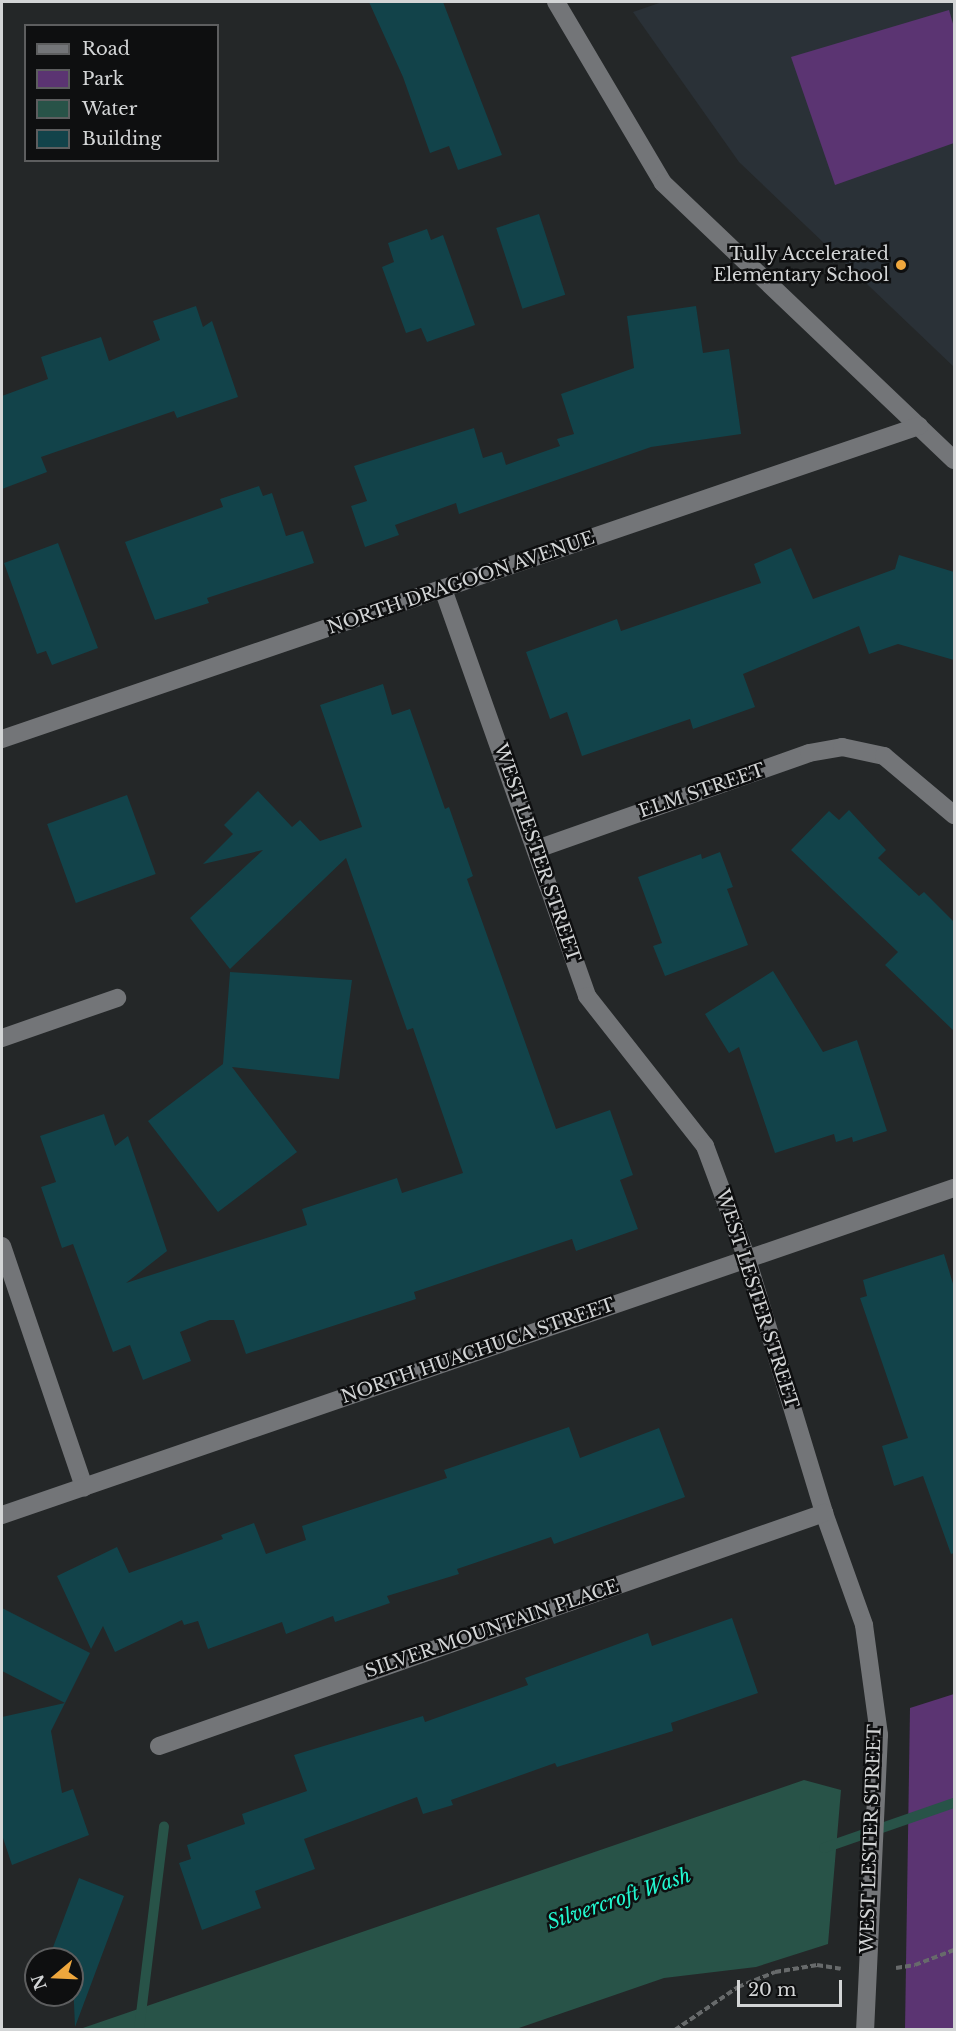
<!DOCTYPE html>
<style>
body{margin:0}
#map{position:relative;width:956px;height:2031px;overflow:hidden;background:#242728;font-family:"Libre Baskerville",serif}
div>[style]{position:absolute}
.built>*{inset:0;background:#2a3137}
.green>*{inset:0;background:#5b3472}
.water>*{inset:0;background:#285348}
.stream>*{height:10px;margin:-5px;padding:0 5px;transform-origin:5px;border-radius:5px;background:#285348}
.building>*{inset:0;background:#12434a;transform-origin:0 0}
.path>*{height:4px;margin-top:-2px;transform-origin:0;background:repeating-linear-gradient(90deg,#676a6b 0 6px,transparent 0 9px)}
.minor>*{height:18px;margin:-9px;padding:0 9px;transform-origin:9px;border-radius:9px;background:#737578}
.dots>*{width:16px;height:16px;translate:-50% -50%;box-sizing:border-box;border:3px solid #0e0f10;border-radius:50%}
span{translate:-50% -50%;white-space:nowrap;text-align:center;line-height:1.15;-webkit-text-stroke:5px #0e0f10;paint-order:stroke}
.poi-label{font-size:18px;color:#d3d5d6}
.right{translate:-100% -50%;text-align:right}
.street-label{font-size:18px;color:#d3d5d6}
.water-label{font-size:20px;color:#22f6cf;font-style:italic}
.frame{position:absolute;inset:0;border:3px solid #d3d5d6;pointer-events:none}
.legend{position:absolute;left:24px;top:24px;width:195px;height:138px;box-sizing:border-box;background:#0e0f10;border:2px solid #5d5e5f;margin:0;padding:8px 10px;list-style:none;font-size:18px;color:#d3d5d6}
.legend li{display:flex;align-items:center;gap:12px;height:30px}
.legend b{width:30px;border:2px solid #5d5e5f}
.north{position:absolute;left:24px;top:1947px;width:60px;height:60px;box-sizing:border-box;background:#0e0f10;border:2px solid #5d5e5f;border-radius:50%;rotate:251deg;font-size:16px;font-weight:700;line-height:24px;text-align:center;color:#d3d5d6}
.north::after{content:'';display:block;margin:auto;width:21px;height:27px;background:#efa73d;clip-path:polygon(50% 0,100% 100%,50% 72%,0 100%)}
.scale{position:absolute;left:737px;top:1980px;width:105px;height:27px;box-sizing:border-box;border:3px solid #d3d5d6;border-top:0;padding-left:8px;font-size:18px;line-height:21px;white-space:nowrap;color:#d3d5d6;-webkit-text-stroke:4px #0e0f10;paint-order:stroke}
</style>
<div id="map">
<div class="built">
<i style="clip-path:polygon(662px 2px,954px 2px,954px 367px,739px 162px,633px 12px)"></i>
</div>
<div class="green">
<i style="clip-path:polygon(949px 10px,954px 27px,954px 143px,835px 185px,791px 57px)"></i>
<i style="clip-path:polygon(954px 1694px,954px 2029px,905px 2029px,910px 1708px)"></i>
</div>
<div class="water">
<i style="clip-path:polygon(804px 1780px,841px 1790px,828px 1944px,756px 1967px,664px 1978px,516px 2029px,80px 2029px)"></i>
</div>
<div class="stream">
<i style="left:824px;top:1848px;width:138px;rotate:-19.1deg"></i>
<i style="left:139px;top:2030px;width:205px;rotate:-83deg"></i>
</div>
<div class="building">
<i style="clip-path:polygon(369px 2px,443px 2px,502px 155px,458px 170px,449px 146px,430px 153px,403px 77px)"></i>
<i style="left:539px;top:214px;width:85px;height:45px;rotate:72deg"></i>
<i style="clip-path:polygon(427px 229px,431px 240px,443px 235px,475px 325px,427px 342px,421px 328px,406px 333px,382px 267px,394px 262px,388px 243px)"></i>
<i style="clip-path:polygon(196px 306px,203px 327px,212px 321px,238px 397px,177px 418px,174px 411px,41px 457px,47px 472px,2px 489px,2px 396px,48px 379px,41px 357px,101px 337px,109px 361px,160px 340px,153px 321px)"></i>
<i style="clip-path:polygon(696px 306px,703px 353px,729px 349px,741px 434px,651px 447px,459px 514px,456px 503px,395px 525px,399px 535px,365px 547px,351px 506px,367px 501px,354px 466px,474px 428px,483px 458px,502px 452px,506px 465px,560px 446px,557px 439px,574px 434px,561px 394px,634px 368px,627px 316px)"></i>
<i style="clip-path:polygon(259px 486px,263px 496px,272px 493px,286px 536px,303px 531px,314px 563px,207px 598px,209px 603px,155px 620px,125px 542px,223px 507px,220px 499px)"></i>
<i style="clip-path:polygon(58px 543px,98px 648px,52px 665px,46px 651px,37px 654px,4px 563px)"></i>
<i style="clip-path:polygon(791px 548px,813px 599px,895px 569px,899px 555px,954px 572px,954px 660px,898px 644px,869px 654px,859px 626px,743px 674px,755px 707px,693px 729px,690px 719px,582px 756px,567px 712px,550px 719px,526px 652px,617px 619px,621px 631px,761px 583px,754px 564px)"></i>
<i style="clip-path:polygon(383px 684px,392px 715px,410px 709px,445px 809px,449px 807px,473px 876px,467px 879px,556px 1129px,610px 1110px,633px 1175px,620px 1180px,638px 1229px,576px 1251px,572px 1239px,414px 1292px,416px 1299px,246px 1354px,234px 1320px,210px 1320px,180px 1332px,191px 1361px,143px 1380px,130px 1345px,113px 1352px,73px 1244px,62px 1248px,41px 1187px,56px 1182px,40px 1136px,104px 1114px,115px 1146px,128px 1136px,167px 1251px,126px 1283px,307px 1225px,302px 1209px,397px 1178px,402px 1193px,463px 1173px,413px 1028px,407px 1030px,346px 858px,230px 969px,190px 918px,263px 850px,203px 864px,233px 834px,224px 825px,258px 791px,292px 827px,300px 820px,320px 841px,362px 827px,320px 705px)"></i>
<i style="left:127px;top:795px;width:84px;height:85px;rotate:70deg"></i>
<i style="clip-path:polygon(849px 810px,886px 850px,878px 858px,919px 896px,924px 892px,954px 922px,954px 1031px,885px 965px,898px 952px,791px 850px,829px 811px,839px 820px)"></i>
<i style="clip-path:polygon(720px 852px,733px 887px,727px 889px,748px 945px,665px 976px,653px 946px,662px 943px,638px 877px,701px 854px,702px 859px)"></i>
<i style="clip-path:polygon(773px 971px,823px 1052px,857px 1040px,887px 1131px,853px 1142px,852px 1137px,836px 1142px,834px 1134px,775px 1153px,739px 1047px,729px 1053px,705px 1014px)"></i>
<i style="clip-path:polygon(230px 972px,352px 980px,339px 1079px,232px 1067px,297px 1152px,218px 1212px,148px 1121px,223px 1064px)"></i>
<i style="clip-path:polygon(944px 1254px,954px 1287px,954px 1553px,951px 1554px,923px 1476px,894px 1486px,882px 1446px,908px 1438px,860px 1298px,867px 1296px,863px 1280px)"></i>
<i style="clip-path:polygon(569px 1427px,580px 1458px,659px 1428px,685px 1497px,554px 1544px,551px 1537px,457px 1569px,459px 1574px,387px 1596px,390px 1603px,335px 1622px,333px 1616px,286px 1634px,282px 1622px,208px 1649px,198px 1621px,184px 1625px,182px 1620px,115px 1652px,103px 1626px,91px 1649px,57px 1576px,117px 1547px,129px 1573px,223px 1539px,221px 1535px,254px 1523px,266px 1554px,306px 1540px,302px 1526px,447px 1478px,444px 1470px)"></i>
<i style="clip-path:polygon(2px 1608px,90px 1653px,65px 1703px,2px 1671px)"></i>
<i style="clip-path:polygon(732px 1618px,758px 1693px,671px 1723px,673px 1731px,557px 1767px,555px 1763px,451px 1800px,453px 1805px,423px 1814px,417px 1797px,304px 1839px,315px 1869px,255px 1891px,261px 1908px,202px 1930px,179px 1863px,191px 1859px,187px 1845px,245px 1824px,242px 1814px,307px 1791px,294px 1755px,423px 1716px,425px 1722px,528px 1685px,525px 1678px,648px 1633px,652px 1646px)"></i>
<i style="clip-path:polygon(65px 1703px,51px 1731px,62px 1793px,73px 1789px,89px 1835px,12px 1865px,2px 1835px,2px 1717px)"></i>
<i style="clip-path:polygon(79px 1878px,124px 1896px,75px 2027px,72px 1957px,52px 1950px)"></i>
</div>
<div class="path">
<i style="left:896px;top:1968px;width:19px;rotate:-9deg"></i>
<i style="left:915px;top:1965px;width:42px;rotate:-21deg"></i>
<i style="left:675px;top:2030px;width:76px;rotate:-34.3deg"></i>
<i style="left:738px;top:1987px;width:40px;rotate:-22deg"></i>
<i style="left:775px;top:1972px;width:43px;rotate:-9.5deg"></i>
<i style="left:817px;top:1965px;width:24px;rotate:9deg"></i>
</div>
<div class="minor">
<i style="left:556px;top:2px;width:210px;rotate:59.4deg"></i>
<i style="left:663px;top:183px;width:402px;rotate:43.6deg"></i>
<i style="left:443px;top:589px;width:432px;rotate:70.5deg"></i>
<i style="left:587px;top:996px;width:191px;rotate:51.8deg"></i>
<i style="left:705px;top:1146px;width:121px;rotate:69.6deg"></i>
<i style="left:747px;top:1259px;width:265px;rotate:73.1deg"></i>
<i style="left:824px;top:1513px;width:119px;rotate:70.3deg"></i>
<i style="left:864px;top:1625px;width:111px;rotate:82.2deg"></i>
<i style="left:879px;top:1735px;width:295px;rotate:92.7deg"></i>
<i style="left:2px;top:739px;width:969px;rotate:-18.85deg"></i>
<i style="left:537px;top:849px;width:288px;rotate:-19.4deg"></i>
<i style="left:809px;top:753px;width:34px;rotate:-10deg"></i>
<i style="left:842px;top:747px;width:43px;rotate:12.1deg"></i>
<i style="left:884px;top:756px;width:92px;rotate:40.1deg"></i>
<i style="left:2px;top:1038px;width:122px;rotate:-19.2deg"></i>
<i style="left:2px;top:1246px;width:255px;rotate:71.2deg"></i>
<i style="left:2px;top:1515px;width:1007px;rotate:-18.96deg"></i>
<i style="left:159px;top:1746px;width:705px;rotate:-19.31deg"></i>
</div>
<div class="dots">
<i style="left:901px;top:265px;background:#efa73d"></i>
</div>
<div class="poi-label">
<span class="right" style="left:889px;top:265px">Tully Accelerated<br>Elementary School</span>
</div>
<div class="street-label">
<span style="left:461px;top:583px;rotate:-19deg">NORTH DRAGOON AVENUE</span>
<span style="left:702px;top:791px;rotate:-19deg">ELM STREET</span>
<span style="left:537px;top:853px;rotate:71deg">WEST LESTER STREET</span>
<span style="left:757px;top:1299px;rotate:72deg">WEST LESTER STREET</span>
<span style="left:478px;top:1351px;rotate:-19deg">NORTH HUACHUCA STREET</span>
<span style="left:492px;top:1629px;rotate:-19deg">SILVER MOUNTAIN PLACE</span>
<span style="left:871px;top:1839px;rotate:-88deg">WEST LESTER STREET</span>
</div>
<div class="water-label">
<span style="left:619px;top:1899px;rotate:-19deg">Silvercroft Wash</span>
</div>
<div class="frame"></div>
<ul class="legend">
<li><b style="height:8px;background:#737578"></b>Road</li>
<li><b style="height:16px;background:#5b3472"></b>Park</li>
<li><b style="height:16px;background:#285348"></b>Water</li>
<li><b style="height:16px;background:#12434a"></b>Building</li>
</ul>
<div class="north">N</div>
<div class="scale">20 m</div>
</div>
